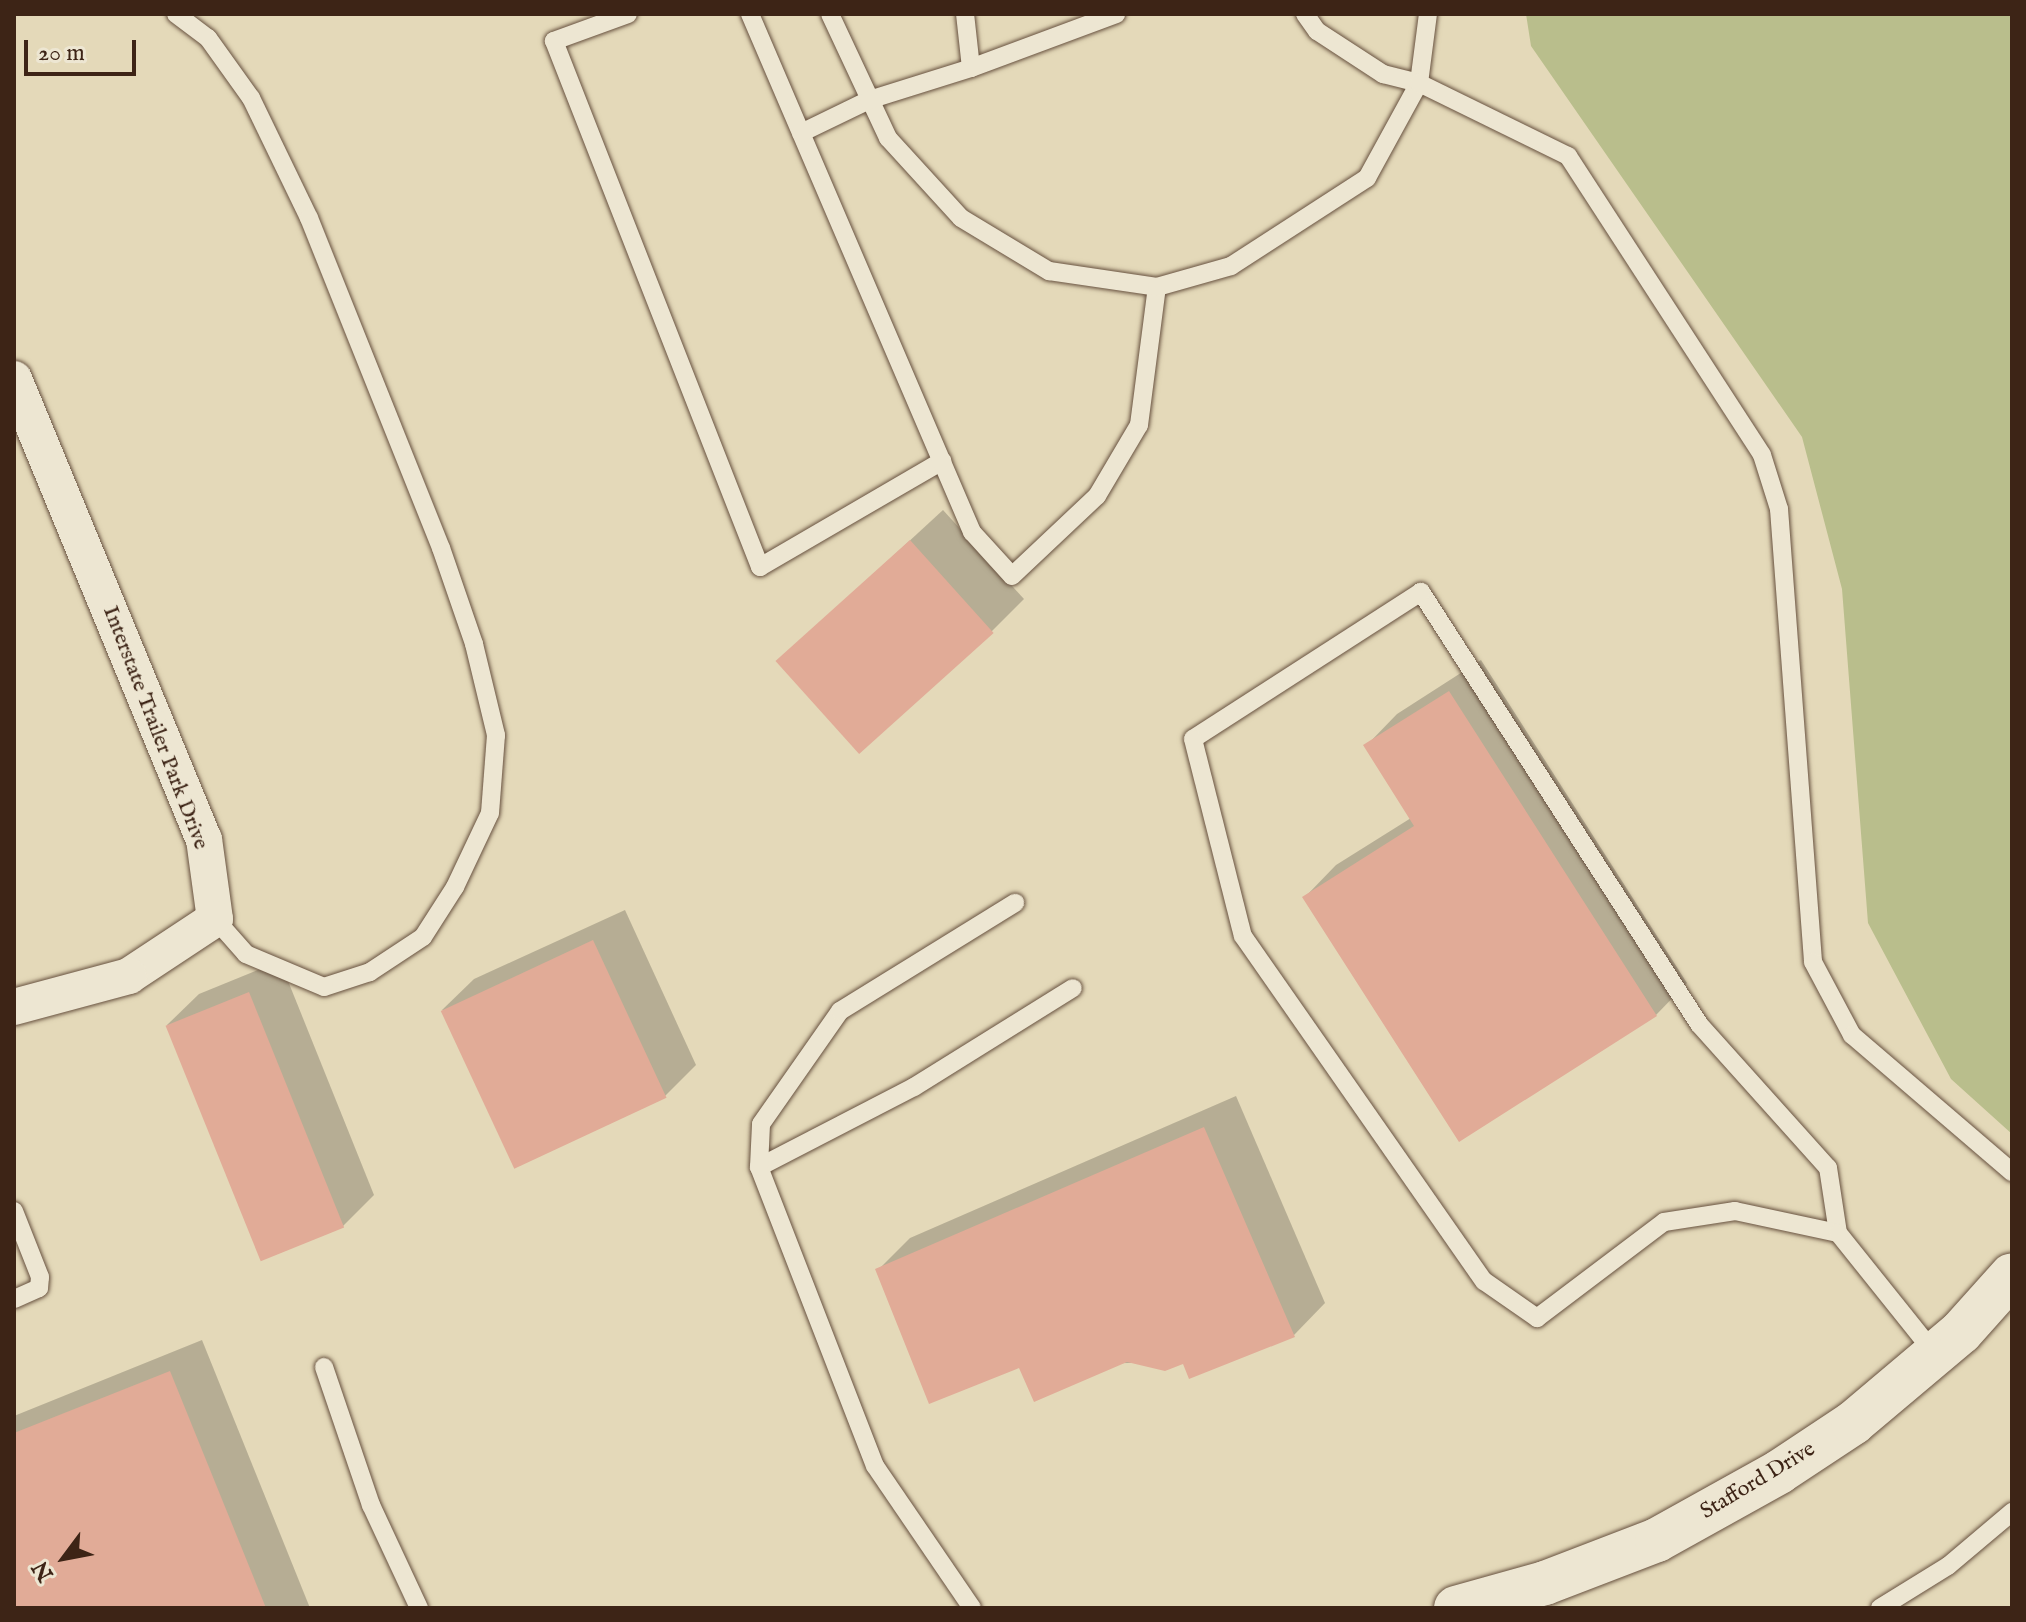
<!DOCTYPE html>
<style>
body{margin:0}
#map{position:relative;width:2026px;height:1622px;overflow:hidden;background:#e4d9b9;font-family:"IM FELL English",serif}
div>[style]{position:absolute}
.green>*{inset:0;background:#b9be8c}
.shadow>*{inset:0;background:#0003}
.building>*{inset:0;background:#e1ab97;transform-origin:0 0}
.roads{filter:drop-shadow(0 0 2px #67513f) drop-shadow(0 0 2px #67513f)}
.lane>*{height:18px;margin:-9px;padding:0 9px;transform-origin:9px;border-radius:9px;background:#ede6d2}
.street>*{height:36px;margin:-18px;padding:0 18px;transform-origin:18px;border-radius:18px;background:#ede6d2}
.secondary>*{height:44px;margin:-22px;padding:0 22px;transform-origin:22px;border-radius:22px;background:#ede6d2}
span{translate:-50% -50%;white-space:nowrap;text-align:center;line-height:1.15;-webkit-text-stroke:8px #ede6d2;paint-order:stroke}
.street-label{font-size:22px;color:#3d2416}
.frame{position:absolute;inset:0;border:16px solid #3d2416;pointer-events:none}
.north{position:absolute;left:24px;top:1518px;width:80px;height:80px;-webkit-text-stroke:6px #ede6d2;paint-order:stroke;rotate:238deg;font-size:22px;font-weight:700;line-height:32px;text-align:center;color:#3d2416}
.north::after{content:'';display:block;margin:auto;width:28px;height:36px;background:#3d2416;clip-path:polygon(50% 0,100% 100%,50% 72%,0 100%)}
.scale{position:absolute;left:24px;top:40px;width:112px;height:36px;box-sizing:border-box;border:4px solid #3d2416;border-top:0;padding-left:10px;font-size:24px;line-height:28px;white-space:nowrap;color:#3d2416;-webkit-text-stroke:6px #ede6d2;paint-order:stroke}
</style>
<div id="map">
<div class="green">
<i style="clip-path:polygon(1526px 14px,2012px 14px,2012px 1134px,1951px 1079px,1868px 923px,1842px 589px,1802px 437px,1531px 46px)"></i>
</div>
<div class="shadow">
<i style="clip-path:polygon(943px 510px,1024px 599px,992px 631px,779px 661px)"></i>
<i style="clip-path:polygon(1481px 660px,1687px 983px,1656px 1015px,1305px 897px,1336px 865px,1411px 818px,1366px 746px,1397px 714px)"></i>
<i style="clip-path:polygon(625px 910px,696px 1065px,665px 1096px,442px 1010px,474px 979px)"></i>
<i style="clip-path:polygon(280px 961px,374px 1195px,343px 1226px,167px 1025px,199px 994px)"></i>
<i style="clip-path:polygon(1236px 1096px,1325px 1303px,1294px 1335px,1184px 1362px,1020px 1365px,878px 1270px,910px 1238px)"></i>
<i style="clip-path:polygon(202px 1340px,310px 1608px,14px 1608px,14px 1416px)"></i>
</div>
<div class="building">
<i style="left:910px;top:540px;width:125px;height:181px;rotate:48deg"></i>
<i style="clip-path:polygon(1449px 691px,1657px 1016px,1459px 1142px,1302px 897px,1414px 826px,1363px 745px)"></i>
<i style="left:593px;top:940px;width:174px;height:168px;rotate:65deg"></i>
<i style="left:249px;top:992px;width:254px;height:90px;rotate:68deg"></i>
<i style="clip-path:polygon(1204px 1127px,1295px 1337px,1189px 1379px,1183px 1364px,1165px 1371px,1127px 1362px,1034px 1402px,1019px 1368px,929px 1404px,875px 1269px)"></i>
<i style="clip-path:polygon(170px 1371px,266px 1608px,14px 1608px,14px 1433px)"></i>
</div>
<div class="roads">
<div class="lane">
<i style="left:176px;top:14px;width:40px;rotate:37deg"></i>
<i style="left:208px;top:38px;width:74px;rotate:54.4deg"></i>
<i style="left:251px;top:98px;width:133px;rotate:64.2deg"></i>
<i style="left:309px;top:218px;width:355px;rotate:68.2deg"></i>
<i style="left:441px;top:548px;width:102px;rotate:71deg"></i>
<i style="left:474px;top:644px;width:94px;rotate:76.4deg"></i>
<i style="left:496px;top:735px;width:78px;rotate:94.4deg"></i>
<i style="left:490px;top:813px;width:82px;rotate:115.3deg"></i>
<i style="left:455px;top:887px;width:59px;rotate:122.6deg"></i>
<i style="left:423px;top:937px;width:64px;rotate:146.6deg"></i>
<i style="left:370px;top:972px;width:48px;rotate:161.9deg"></i>
<i style="left:324px;top:987px;width:85px;rotate:-157.1deg"></i>
<i style="left:246px;top:954px;width:47px;rotate:-131.5deg"></i>
<i style="left:628px;top:14px;width:79px;rotate:160deg"></i>
<i style="left:554px;top:41px;width:565px;rotate:68.61deg"></i>
<i style="left:760px;top:567px;width:211px;rotate:-30.2deg"></i>
<i style="left:750px;top:14px;width:564px;rotate:66.8deg"></i>
<i style="left:972px;top:532px;width:59px;rotate:47.7deg"></i>
<i style="left:1012px;top:576px;width:117px;rotate:-43.3deg"></i>
<i style="left:1097px;top:496px;width:82px;rotate:-59.4deg"></i>
<i style="left:1139px;top:425px;width:139px;rotate:-82.6deg"></i>
<i style="left:830px;top:14px;width:137px;rotate:64.9deg"></i>
<i style="left:888px;top:138px;width:108px;rotate:47.6deg"></i>
<i style="left:961px;top:218px;width:103px;rotate:31.1deg"></i>
<i style="left:1049px;top:271px;width:109px;rotate:8.4deg"></i>
<i style="left:1157px;top:287px;width:77px;rotate:-15.8deg"></i>
<i style="left:1231px;top:266px;width:162px;rotate:-32.9deg"></i>
<i style="left:1367px;top:178px;width:108px;rotate:-61.3deg"></i>
<i style="left:1419px;top:83px;width:70px;rotate:-82.6deg"></i>
<i style="left:1305px;top:14px;width:21px;rotate:55deg"></i>
<i style="left:1317px;top:31px;width:79px;rotate:33.1deg"></i>
<i style="left:1383px;top:74px;width:37px;rotate:14deg"></i>
<i style="left:1419px;top:83px;width:166px;rotate:26.1deg"></i>
<i style="left:1568px;top:156px;width:356px;rotate:57deg"></i>
<i style="left:1762px;top:455px;width:57px;rotate:72.5deg"></i>
<i style="left:1779px;top:509px;width:454px;rotate:85.7deg"></i>
<i style="left:1813px;top:962px;width:83px;rotate:61.9deg"></i>
<i style="left:1852px;top:1035px;width:211px;rotate:40.6deg"></i>
<i style="left:971px;top:68px;width:155px;rotate:-20.4deg"></i>
<i style="left:801px;top:133px;width:76px;rotate:-25.9deg"></i>
<i style="left:869px;top:100px;width:107px;rotate:-17.4deg"></i>
<i style="left:971px;top:68px;width:54px;rotate:-96.3deg"></i>
<i style="left:759px;top:1167px;width:174px;rotate:-27.3deg"></i>
<i style="left:914px;top:1087px;width:187px;rotate:-31.9deg"></i>
<i style="left:14px;top:1211px;width:71px;rotate:68.5deg"></i>
<i style="left:40px;top:1277px;width:11px;rotate:95deg"></i>
<i style="left:39px;top:1288px;width:27px;rotate:156deg"></i>
<i style="left:1838px;top:1233px;width:66px;rotate:-98.7deg"></i>
<i style="left:1828px;top:1168px;width:193px;rotate:-131.9deg"></i>
<i style="left:1699px;top:1024px;width:514px;rotate:-122.76deg"></i>
<i style="left:1421px;top:592px;width:271px;rotate:147.2deg"></i>
<i style="left:1193px;top:739px;width:203px;rotate:75.8deg"></i>
<i style="left:1243px;top:936px;width:421px;rotate:55.1deg"></i>
<i style="left:1484px;top:1281px;width:65px;rotate:34.9deg"></i>
<i style="left:1537px;top:1318px;width:159px;rotate:-37.1deg"></i>
<i style="left:1664px;top:1222px;width:72px;rotate:-8.8deg"></i>
<i style="left:1735px;top:1211px;width:105px;rotate:12.1deg"></i>
<i style="left:1838px;top:1233px;width:155px;rotate:51.3deg"></i>
<i style="left:324px;top:1367px;width:146px;rotate:71.2deg"></i>
<i style="left:371px;top:1505px;width:114px;rotate:65deg"></i>
<i style="left:972px;top:1608px;width:172px;rotate:-124.3deg"></i>
<i style="left:875px;top:1466px;width:321px;rotate:-111.2deg"></i>
<i style="left:759px;top:1167px;width:43px;rotate:-87.3deg"></i>
<i style="left:761px;top:1124px;width:138px;rotate:-55deg"></i>
<i style="left:840px;top:1011px;width:206px;rotate:-31.7deg"></i>
<i style="left:1880px;top:1608px;width:80px;rotate:-31.7deg"></i>
<i style="left:1948px;top:1566px;width:84px;rotate:-40.2deg"></i>
</div>
<div class="street">
<i style="left:14px;top:379px;width:498px;rotate:67.6deg"></i>
<i style="left:204px;top:839px;width:81px;rotate:82.2deg"></i>
<i style="left:215px;top:919px;width:103px;rotate:146.5deg"></i>
<i style="left:129px;top:976px;width:119px;rotate:164.9deg"></i>
</div>
<div class="secondary">
<i style="left:1456px;top:1608px;width:92px;rotate:-15.7deg"></i>
<i style="left:1545px;top:1583px;width:120px;rotate:-21deg"></i>
<i style="left:1657px;top:1540px;width:140px;rotate:-29.1deg"></i>
<i style="left:1779px;top:1472px;width:89px;rotate:-33.5deg"></i>
<i style="left:1853px;top:1423px;width:141px;rotate:-40.1deg"></i>
<i style="left:1961px;top:1332px;width:76px;rotate:-48.2deg"></i>
</div>
</div>
<div class="street-label">
<span style="left:155px;top:728px;rotate:69deg">Interstate Trailer Park Drive</span>
<span style="left:1758px;top:1481px;rotate:-31deg">Stafford Drive</span>
</div>
<div class="frame"></div>
<div class="north">N</div>
<div class="scale">20 m</div>
</div>
